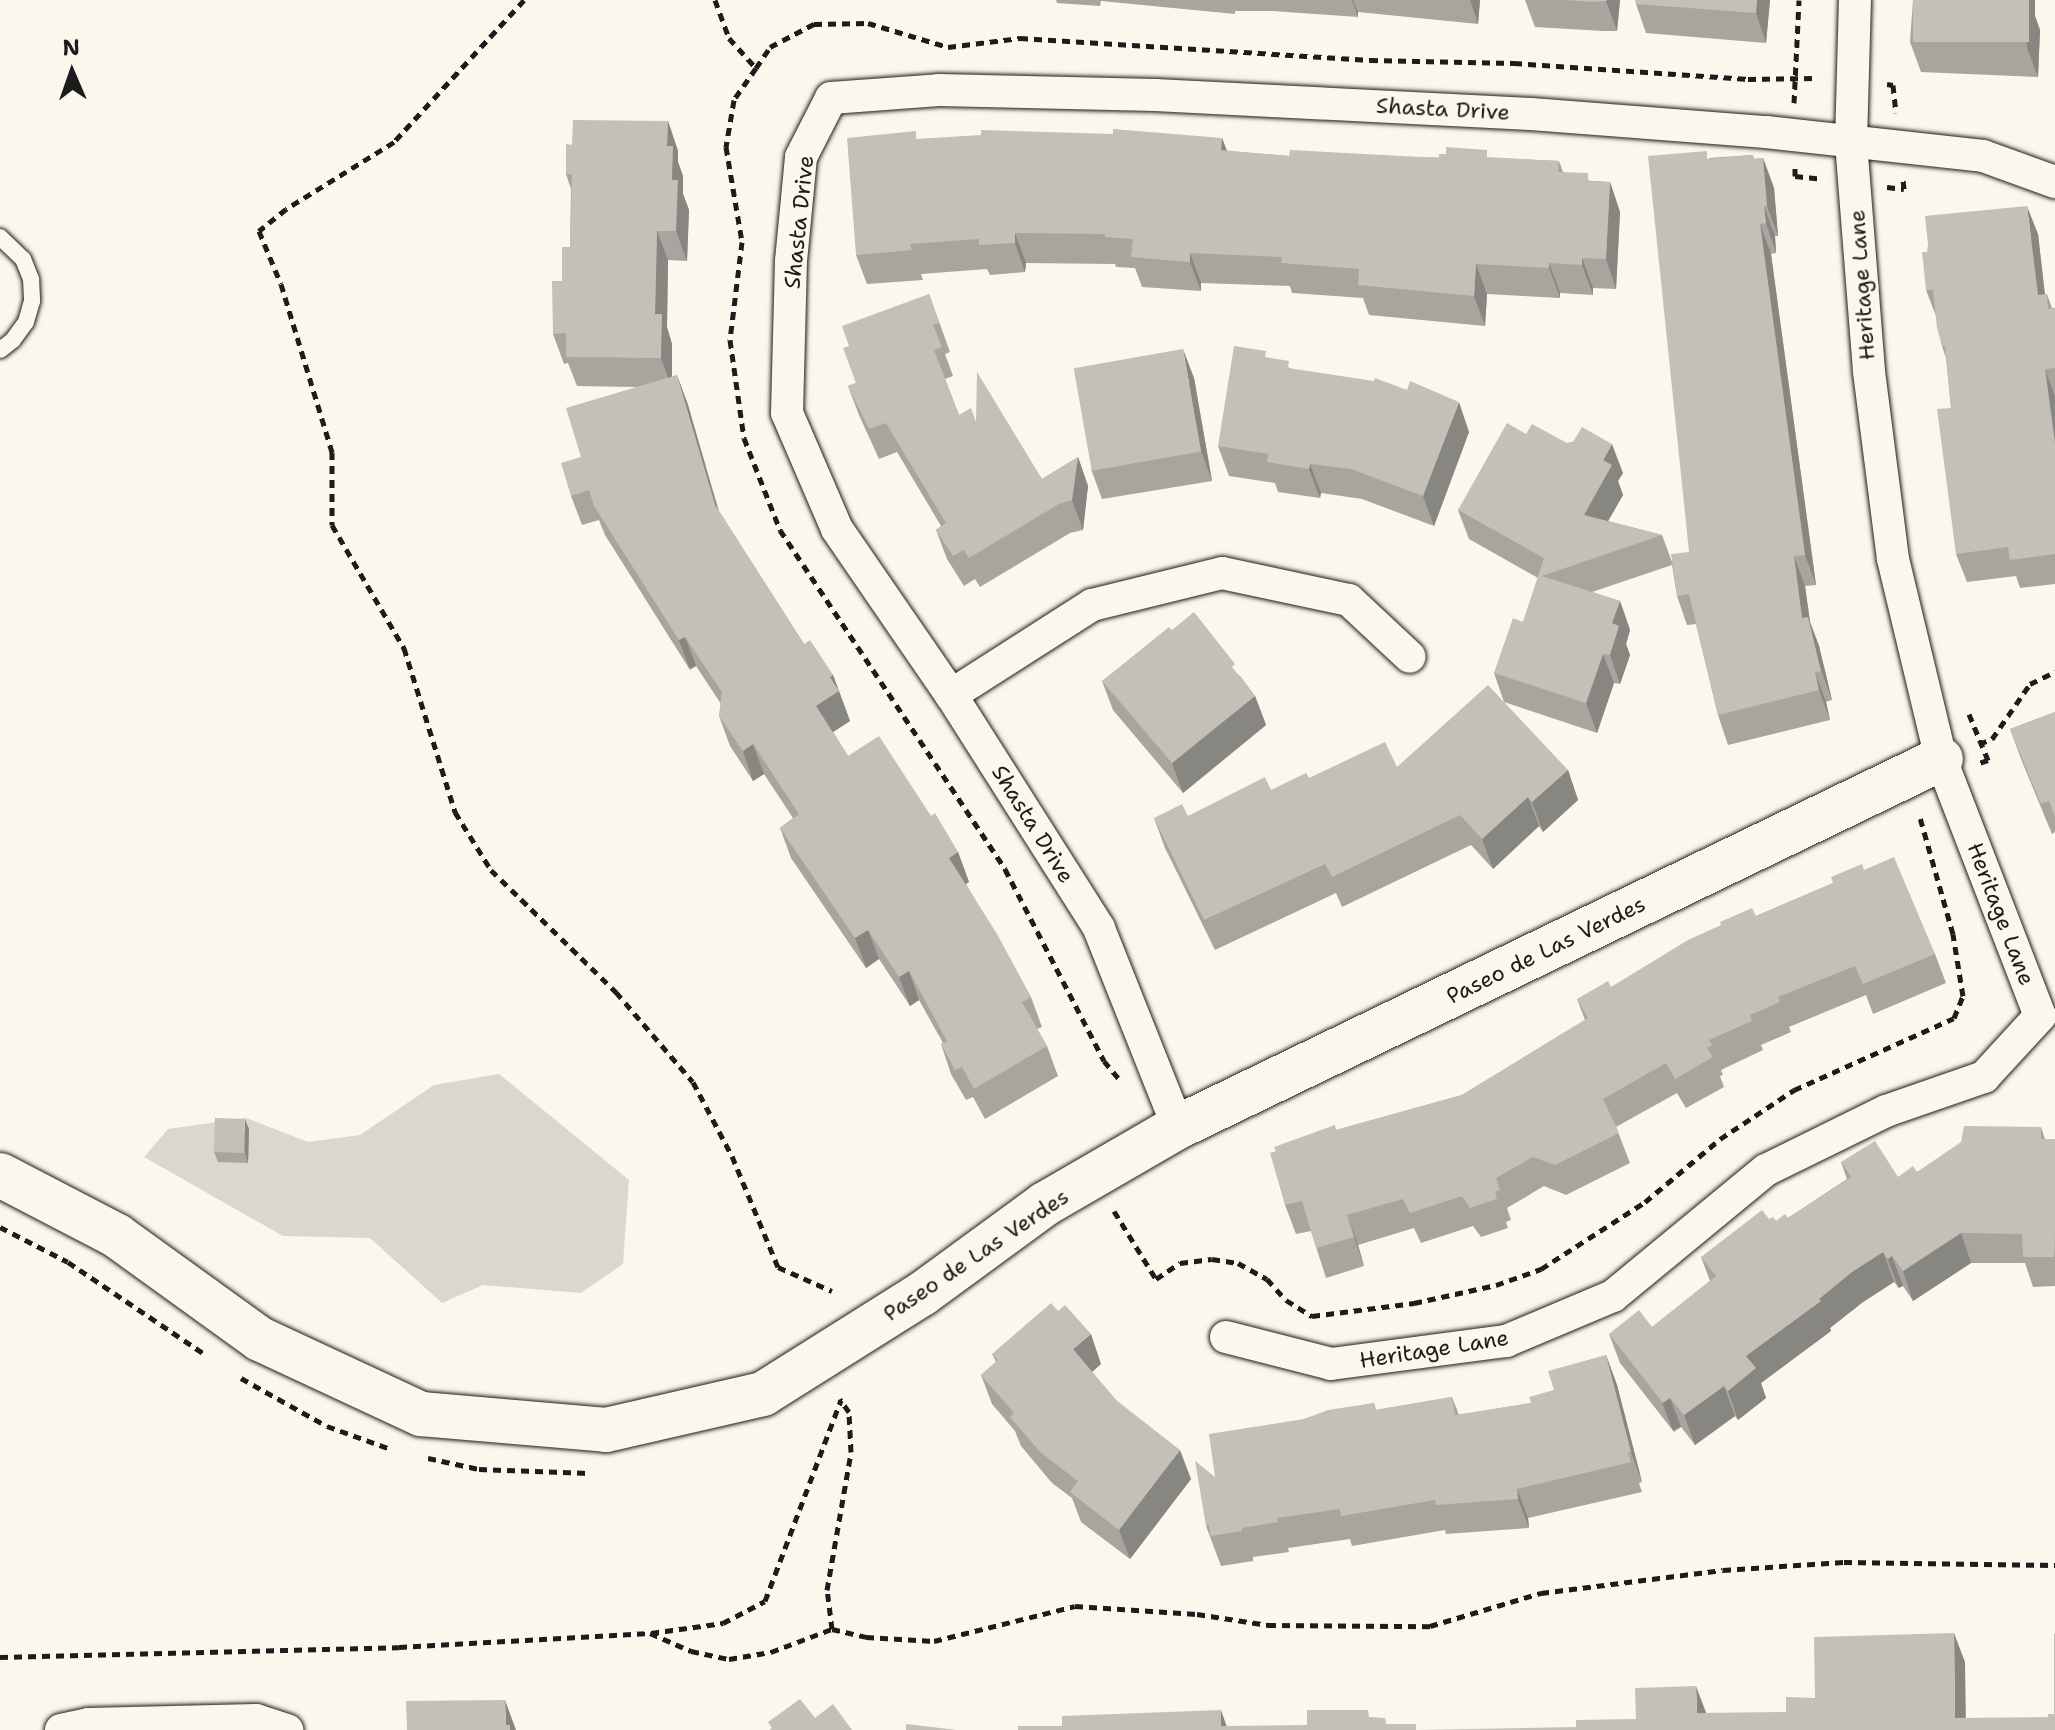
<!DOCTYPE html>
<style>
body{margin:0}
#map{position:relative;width:2055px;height:1730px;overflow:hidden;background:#fbf7ec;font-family:"Shantell Sans",sans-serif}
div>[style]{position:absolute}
.green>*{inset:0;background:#dad7ce}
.path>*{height:5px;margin-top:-2.5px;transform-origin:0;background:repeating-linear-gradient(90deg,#1c1c1c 0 8px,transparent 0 14px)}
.roads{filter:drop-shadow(0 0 2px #1c1c1c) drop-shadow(0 0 2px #1c1c1c)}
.lane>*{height:16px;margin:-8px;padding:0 8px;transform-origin:8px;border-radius:8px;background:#fbf7ec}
.street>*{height:32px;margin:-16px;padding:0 16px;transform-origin:16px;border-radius:16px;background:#fbf7ec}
.secondary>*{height:44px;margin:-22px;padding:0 22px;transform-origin:22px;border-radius:22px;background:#fbf7ec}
.wall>*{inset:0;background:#a8a59e}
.shaded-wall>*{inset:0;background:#888681;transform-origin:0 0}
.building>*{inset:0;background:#c3c0b8;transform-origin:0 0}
span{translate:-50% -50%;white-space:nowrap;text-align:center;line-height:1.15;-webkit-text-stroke:6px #fbf7ec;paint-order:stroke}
.street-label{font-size:22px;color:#1c1c1c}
.north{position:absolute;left:32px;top:32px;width:80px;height:80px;-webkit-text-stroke:6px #fbf7ec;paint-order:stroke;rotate:358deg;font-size:22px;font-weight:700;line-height:32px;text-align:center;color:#1c1c1c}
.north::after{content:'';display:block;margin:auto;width:28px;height:36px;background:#1c1c1c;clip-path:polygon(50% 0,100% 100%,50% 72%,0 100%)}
</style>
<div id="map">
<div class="green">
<i style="clip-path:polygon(499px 1074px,629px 1180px,623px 1264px,581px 1293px,483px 1285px,442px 1303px,370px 1238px,283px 1236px,144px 1157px,168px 1129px,246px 1118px,308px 1142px,360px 1135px,434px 1085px)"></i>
</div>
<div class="path">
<i style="left:524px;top:0;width:193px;rotate:132.5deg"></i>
<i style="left:394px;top:142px;width:127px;rotate:148.2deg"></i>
<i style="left:286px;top:209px;width:35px;rotate:141deg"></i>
<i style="left:259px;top:231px;width:57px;rotate:67.5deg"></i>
<i style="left:281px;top:284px;width:176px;rotate:73.1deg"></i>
<i style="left:332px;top:452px;width:73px;rotate:90deg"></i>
<i style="left:332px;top:525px;width:143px;rotate:59.7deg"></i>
<i style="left:404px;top:648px;width:172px;rotate:72.7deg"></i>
<i style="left:455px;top:812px;width:68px;rotate:58.2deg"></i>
<i style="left:491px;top:870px;width:175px;rotate:44.3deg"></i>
<i style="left:616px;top:992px;width:118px;rotate:49.5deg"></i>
<i style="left:693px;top:1082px;width:84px;rotate:62.2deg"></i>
<i style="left:732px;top:1156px;width:120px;rotate:67.5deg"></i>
<i style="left:778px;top:1267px;width:59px;rotate:24deg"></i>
<i style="left:715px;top:0;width:40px;rotate:69.8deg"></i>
<i style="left:729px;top:38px;width:40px;rotate:48deg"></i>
<i style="left:756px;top:68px;width:25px;rotate:-56deg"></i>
<i style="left:770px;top:47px;width:50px;rotate:-27.6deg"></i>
<i style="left:814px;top:24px;width:54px;rotate:-1.1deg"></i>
<i style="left:868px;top:23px;width:84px;rotate:16.7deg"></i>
<i style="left:948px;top:47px;width:73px;rotate:-7.1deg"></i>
<i style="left:1020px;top:38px;width:351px;rotate:3.6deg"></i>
<i style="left:1370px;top:60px;width:144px;rotate:1.2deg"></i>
<i style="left:1514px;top:63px;width:235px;rotate:3.9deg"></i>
<i style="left:1748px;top:79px;width:70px;rotate:-0.8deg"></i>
<i style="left:756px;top:68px;width:39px;rotate:125deg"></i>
<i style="left:734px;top:100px;width:48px;rotate:99.7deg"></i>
<i style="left:726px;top:147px;width:96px;rotate:80.4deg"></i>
<i style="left:742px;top:242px;width:99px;rotate:97deg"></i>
<i style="left:730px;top:340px;width:99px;rotate:81.9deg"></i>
<i style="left:744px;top:438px;width:99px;rotate:68.6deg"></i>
<i style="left:780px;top:530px;width:407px;rotate:56.4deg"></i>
<i style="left:1005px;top:869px;width:216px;rotate:62.7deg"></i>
<i style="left:1104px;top:1061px;width:25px;rotate:50deg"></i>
<i style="left:1887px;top:84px;width:6px;rotate:9deg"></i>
<i style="left:1893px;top:85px;width:28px;rotate:84deg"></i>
<i style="left:1794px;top:103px;width:103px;rotate:-87.2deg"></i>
<i style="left:1795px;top:168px;width:8px;rotate:90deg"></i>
<i style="left:1795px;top:176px;width:27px;rotate:6deg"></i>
<i style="left:1887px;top:187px;width:17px;rotate:7deg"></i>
<i style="left:1904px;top:189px;width:10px;rotate:-96deg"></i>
<i style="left:1969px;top:714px;width:50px;rotate:67.6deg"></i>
<i style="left:1988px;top:760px;width:9px;rotate:162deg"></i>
<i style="left:1979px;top:744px;width:14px;rotate:-21deg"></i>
<i style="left:1992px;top:739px;width:67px;rotate:-55.4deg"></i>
<i style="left:2030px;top:684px;width:28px;rotate:-26deg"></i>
<i style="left:1114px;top:1211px;width:80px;rotate:58.3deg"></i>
<i style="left:1156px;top:1279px;width:29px;rotate:-34deg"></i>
<i style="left:1180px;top:1263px;width:32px;rotate:-7deg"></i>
<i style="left:1212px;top:1259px;width:26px;rotate:9deg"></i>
<i style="left:1238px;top:1263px;width:33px;rotate:29deg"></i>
<i style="left:1267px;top:1279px;width:28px;rotate:48deg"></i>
<i style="left:1286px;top:1300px;width:31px;rotate:32deg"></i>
<i style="left:1312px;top:1316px;width:103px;rotate:-7.3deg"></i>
<i style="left:1414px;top:1303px;width:84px;rotate:-12.4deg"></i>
<i style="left:1496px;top:1285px;width:48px;rotate:-19.6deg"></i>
<i style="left:1541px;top:1269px;width:124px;rotate:-32.8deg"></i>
<i style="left:1645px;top:1202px;width:98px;rotate:-40deg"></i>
<i style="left:1720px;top:1139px;width:89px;rotate:-33.5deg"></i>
<i style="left:1794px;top:1090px;width:175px;rotate:-24.2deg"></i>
<i style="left:1954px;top:1018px;width:24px;rotate:-68deg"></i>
<i style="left:1963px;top:996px;width:63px;rotate:-99.2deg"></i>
<i style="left:1953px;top:934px;width:125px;rotate:-105.8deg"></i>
<i style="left:0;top:1227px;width:76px;rotate:27.2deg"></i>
<i style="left:68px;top:1262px;width:163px;rotate:34deg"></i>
<i style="left:241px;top:1378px;width:98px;rotate:29.2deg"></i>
<i style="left:327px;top:1426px;width:68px;rotate:19.8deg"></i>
<i style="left:428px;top:1458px;width:52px;rotate:12.2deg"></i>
<i style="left:479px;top:1469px;width:110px;rotate:2.1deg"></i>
<i style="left:832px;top:1629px;width:39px;rotate:-97deg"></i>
<i style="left:827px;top:1590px;width:140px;rotate:-80.1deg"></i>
<i style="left:851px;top:1452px;width:40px;rotate:-92.9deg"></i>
<i style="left:849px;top:1412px;width:16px;rotate:-125deg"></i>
<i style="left:651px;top:1633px;width:73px;rotate:-7.9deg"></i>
<i style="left:723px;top:1623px;width:47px;rotate:-27.6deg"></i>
<i style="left:765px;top:1601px;width:215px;rotate:-69.3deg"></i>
<i style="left:0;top:1657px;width:399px;rotate:-1.4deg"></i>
<i style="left:399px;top:1647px;width:251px;rotate:-3.2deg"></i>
<i style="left:650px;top:1633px;width:45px;rotate:23.7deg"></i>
<i style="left:691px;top:1651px;width:39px;rotate:12deg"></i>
<i style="left:729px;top:1659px;width:43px;rotate:-9.5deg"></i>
<i style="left:771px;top:1652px;width:65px;rotate:-20.7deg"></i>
<i style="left:832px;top:1629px;width:35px;rotate:13deg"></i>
<i style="left:866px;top:1637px;width:68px;rotate:3.4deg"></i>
<i style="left:934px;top:1641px;width:145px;rotate:-13.9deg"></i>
<i style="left:1075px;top:1606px;width:122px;rotate:3.8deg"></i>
<i style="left:1197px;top:1614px;width:72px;rotate:8.8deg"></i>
<i style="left:1268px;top:1625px;width:162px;rotate:0.4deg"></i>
<i style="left:1430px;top:1626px;width:116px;rotate:-16.6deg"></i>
<i style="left:1541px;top:1593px;width:183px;rotate:-7.2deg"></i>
<i style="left:1723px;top:1570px;width:121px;rotate:-3.8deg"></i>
<i style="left:1844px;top:1562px;width:211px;rotate:0.8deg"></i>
</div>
<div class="roads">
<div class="lane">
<i style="left:0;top:237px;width:32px;rotate:44deg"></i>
<i style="left:23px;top:259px;width:22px;rotate:68deg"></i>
<i style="left:31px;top:279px;width:22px;rotate:87deg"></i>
<i style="left:32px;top:301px;width:22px;rotate:106deg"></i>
<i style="left:26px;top:322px;width:22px;rotate:126deg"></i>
<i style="left:13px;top:340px;width:16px;rotate:142deg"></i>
</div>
<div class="street">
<i style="left:951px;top:695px;width:167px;rotate:-32.6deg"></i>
<i style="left:1092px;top:605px;width:134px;rotate:-13.8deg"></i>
<i style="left:1222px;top:573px;width:130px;rotate:12deg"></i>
<i style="left:1349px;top:600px;width:83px;rotate:43.1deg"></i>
<i style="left:1178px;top:1127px;width:214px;rotate:-111.7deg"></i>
<i style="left:1099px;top:928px;width:276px;rotate:-122.4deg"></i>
<i style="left:951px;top:695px;width:201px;rotate:-124.5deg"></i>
<i style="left:837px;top:529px;width:126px;rotate:-113.3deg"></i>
<i style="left:787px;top:413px;width:152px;rotate:-88.5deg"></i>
<i style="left:791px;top:261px;width:104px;rotate:-84.5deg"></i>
<i style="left:801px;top:157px;width:66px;rotate:-63deg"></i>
<i style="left:831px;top:98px;width:108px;rotate:-4.2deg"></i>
<i style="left:939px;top:90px;width:216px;rotate:1.3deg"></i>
<i style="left:1155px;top:95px;width:376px;rotate:2.9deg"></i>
<i style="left:1531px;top:114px;width:236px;rotate:4.4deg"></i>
<i style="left:1766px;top:132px;width:218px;rotate:6.3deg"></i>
<i style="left:1983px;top:156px;width:77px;rotate:19.9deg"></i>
<i style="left:1226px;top:1337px;width:108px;rotate:14.4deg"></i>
<i style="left:1331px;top:1364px;width:177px;rotate:-7.5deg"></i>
<i style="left:1506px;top:1341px;width:116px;rotate:-22.8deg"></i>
<i style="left:1613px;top:1296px;width:198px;rotate:-39.5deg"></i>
<i style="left:1766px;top:1170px;width:134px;rotate:-26.2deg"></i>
<i style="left:1886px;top:1111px;width:104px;rotate:-19.1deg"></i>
<i style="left:1984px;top:1077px;width:83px;rotate:-47.4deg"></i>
<i style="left:2040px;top:1016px;width:275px;rotate:-111.1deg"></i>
<i style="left:1941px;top:759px;width:206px;rotate:-103.5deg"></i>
<i style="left:1893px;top:559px;width:190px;rotate:-97.3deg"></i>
<i style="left:1869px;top:371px;width:230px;rotate:-94.5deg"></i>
<i style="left:1851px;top:142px;width:142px;rotate:-88.4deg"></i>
<i style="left:61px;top:1730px;width:29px;rotate:-12deg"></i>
<i style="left:89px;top:1724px;width:167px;rotate:-1.4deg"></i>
<i style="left:256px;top:1720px;width:33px;rotate:18deg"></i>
</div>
<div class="secondary">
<i style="left:0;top:1175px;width:132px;rotate:27.5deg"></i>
<i style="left:117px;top:1236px;width:176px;rotate:35.8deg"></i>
<i style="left:260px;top:1339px;width:178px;rotate:25deg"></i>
<i style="left:421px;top:1414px;width:186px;rotate:4.9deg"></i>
<i style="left:606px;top:1430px;width:161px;rotate:-12.9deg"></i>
<i style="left:763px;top:1394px;width:188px;rotate:-32.2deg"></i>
<i style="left:922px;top:1294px;width:152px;rotate:-36.2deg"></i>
<i style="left:1045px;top:1204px;width:154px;rotate:-30.1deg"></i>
<i style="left:1178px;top:1127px;width:847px;rotate:-25.75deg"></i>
</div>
</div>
<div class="wall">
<i style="clip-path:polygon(1056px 0,1480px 0,1478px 24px,1358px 12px,1358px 17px,1272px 11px,1235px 11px,1235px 14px,1101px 1px,1100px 6px,1057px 3px)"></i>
<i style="clip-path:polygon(1525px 0,1620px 0,1617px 31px,1603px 31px,1535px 27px)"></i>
<i style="clip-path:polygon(1770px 0,1766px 43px,1646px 33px,1636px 4px)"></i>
<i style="clip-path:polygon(1913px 0,2035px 0,2035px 16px,2040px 30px,2038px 77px,1921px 72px,1910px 42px)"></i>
<i style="clip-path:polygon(668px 121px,678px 151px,678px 162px,683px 176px,683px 194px,689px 210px,687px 261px,668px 260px,667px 327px,672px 344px,672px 377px,677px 375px,688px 405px,719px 511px,804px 644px,833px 675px,850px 721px,833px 732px,848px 756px,931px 816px,958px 852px,969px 882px,966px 884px,1031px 997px,1042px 1027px,1037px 1029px,1047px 1046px,1058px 1076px,985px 1119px,973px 1097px,966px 1100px,951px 1074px,941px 1044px,943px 1043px,919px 1000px,910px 1006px,879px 959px,866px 968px,791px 858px,780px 828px,793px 818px,764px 774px,753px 781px,730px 746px,719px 716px,721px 704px,696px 666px,690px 670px,605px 535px,599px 520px,582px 525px,571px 496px,581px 457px,636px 387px,577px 386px,568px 363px,564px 364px,553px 334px,562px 281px,570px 247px,571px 189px,566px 174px,572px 145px)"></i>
<i style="clip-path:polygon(1222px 138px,1227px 151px,1289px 156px,1490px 158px,1559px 161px,1563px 172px,1591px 181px,1610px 182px,1620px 212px,1616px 289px,1593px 288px,1593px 295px,1560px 293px,1560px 298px,1487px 294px,1485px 326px,1369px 315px,1363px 298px,1292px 293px,1290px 286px,1201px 283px,1201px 291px,1142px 287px,1135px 268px,1116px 267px,1115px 264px,1026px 263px,1025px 272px,990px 275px,987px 269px,921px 274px,923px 280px,867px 284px,856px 255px,919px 139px)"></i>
<i style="clip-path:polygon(1753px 155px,1754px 159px,1763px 158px,1774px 188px,1778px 236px,1775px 236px,1776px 253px,1771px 254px,1816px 585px,1805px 586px,1810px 622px,1819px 646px,1832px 700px,1826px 702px,1830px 720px,1728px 745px,1718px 715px,1696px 624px,1687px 625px,1677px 596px,1672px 565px,1592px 592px,1620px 601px,1630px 630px,1626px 644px,1630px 655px,1620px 684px,1614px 683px,1597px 733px,1504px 702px,1494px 673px,1523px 622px,1538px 578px,1469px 539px,1458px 510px,1526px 434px,1567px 443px,1573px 442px,1623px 473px,1618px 481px,1623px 495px,1608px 521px,1662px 535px,1672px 562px,1689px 552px,1709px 158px)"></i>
<i style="clip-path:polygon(2038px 234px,2045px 294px,2047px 294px,2052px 308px,2055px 308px,2055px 584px,2020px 588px,2016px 576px,1967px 582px,1956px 554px,1951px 408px,1946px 358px,1942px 346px,1936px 316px,1926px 290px)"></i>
<i style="clip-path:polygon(929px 294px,950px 352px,945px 354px,953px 376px,945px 379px,959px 415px,976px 422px,1042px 479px,1078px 457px,1088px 486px,1083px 530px,1070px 533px,980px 587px,975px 579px,964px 586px,947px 559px,936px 530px,941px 526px,897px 452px,879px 459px,859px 415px,848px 386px,856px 383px,849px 346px)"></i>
<i style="clip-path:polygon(1268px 358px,1292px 369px,1469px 432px,1434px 526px,1362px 499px,1321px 493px,1320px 498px,1278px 492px,1275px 483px,1229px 476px,1218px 446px)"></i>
<i style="clip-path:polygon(1194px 378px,1212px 481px,1102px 499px,1091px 469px)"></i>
<i style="clip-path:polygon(1172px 630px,1240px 676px,1255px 696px,1266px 725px,1183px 793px,1113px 710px,1102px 681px)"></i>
<i style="clip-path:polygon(2055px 712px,2055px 832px,2052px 834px,2021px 759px,2010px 729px)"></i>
<i style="clip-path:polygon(1397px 767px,1568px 770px,1578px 800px,1543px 832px,1539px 826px,1493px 869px,1471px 845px,1342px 907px,1336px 893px,1215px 950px,1165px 848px,1154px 818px,1188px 816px,1309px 778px)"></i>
<i style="clip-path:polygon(1864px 870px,1935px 954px,1946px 983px,1873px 1014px,1866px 995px,1789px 1027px,1791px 1032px,1761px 1045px,1763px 1050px,1721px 1070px,1723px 1075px,1720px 1076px,1724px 1087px,1686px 1108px,1677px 1093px,1616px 1127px,1630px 1163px,1566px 1195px,1544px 1186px,1507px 1208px,1511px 1220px,1506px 1222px,1508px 1228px,1481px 1237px,1473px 1226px,1421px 1243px,1414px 1228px,1358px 1245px,1364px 1266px,1326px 1278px,1311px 1231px,1296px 1234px,1285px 1205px,1276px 1151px,1336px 1130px,1462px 1095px,1585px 1020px,1577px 999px,1611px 987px,1756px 916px)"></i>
<i style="clip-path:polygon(2041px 1127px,2045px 1139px,2055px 1139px,2055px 1286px,2033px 1287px,2025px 1263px,1971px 1263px,1913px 1301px,1903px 1286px,1899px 1288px,1894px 1282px,1863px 1302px,1830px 1328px,1831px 1331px,1761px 1383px,1766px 1398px,1738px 1420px,1735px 1416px,1695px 1445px,1681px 1427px,1674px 1432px,1620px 1363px,1609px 1334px,1652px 1327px,1710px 1281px,1701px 1257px,1769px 1219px,1776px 1221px,1788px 1218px,1847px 1179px,1841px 1162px,1898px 1177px,1917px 1172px)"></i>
<i style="clip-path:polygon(249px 1129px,248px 1163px,218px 1162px,214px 1152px)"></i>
<i style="clip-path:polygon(992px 1354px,1101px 1364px,1092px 1372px,1116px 1400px,1191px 1479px,1130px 1559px,1081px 1522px,1072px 1498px,1052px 1483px,1021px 1446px,1015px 1431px,992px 1404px,981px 1375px,996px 1362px)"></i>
<i style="clip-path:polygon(1606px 1355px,1617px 1385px,1642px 1482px,1639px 1483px,1642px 1492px,1528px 1518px,1529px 1528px,1446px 1534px,1445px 1530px,1352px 1546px,1350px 1539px,1288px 1548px,1289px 1552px,1253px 1557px,1253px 1561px,1221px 1566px,1206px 1526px,1215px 1477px,1304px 1419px,1374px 1403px,1376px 1410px,1452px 1397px,1459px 1415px,1531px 1403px,1554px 1390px)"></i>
</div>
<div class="shaded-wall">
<i style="clip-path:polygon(1352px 0,1353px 0,1358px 12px,1358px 17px)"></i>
<i style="clip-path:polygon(1470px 0,1480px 0,1478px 24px)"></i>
<i style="clip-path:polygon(1607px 0,1620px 0,1617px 31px,1606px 1px)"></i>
<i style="clip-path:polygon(1757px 0,1770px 0,1766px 43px,1756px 13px)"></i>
<i style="clip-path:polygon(2023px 0,2035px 0,2035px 16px,2040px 30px,2038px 77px,2027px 48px)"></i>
<i style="clip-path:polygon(668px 121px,678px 151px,678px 162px,683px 176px,683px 194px,689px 210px,687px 261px,676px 231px,667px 146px)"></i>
<i style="clip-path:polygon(1222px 138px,1233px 167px,1221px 150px)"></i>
<i style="clip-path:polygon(1763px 158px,1774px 188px,1778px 236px,1767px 206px)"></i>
<i style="clip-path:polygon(1610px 182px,1620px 212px,1616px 289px,1606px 259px)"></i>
<i style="clip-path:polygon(1764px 206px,1775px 236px,1776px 253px,1766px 223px)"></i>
<i style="clip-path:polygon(2027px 206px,2038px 234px,2048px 324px,2038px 295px)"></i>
<i style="clip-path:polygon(1760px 224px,1771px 254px,1816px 585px,1805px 555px)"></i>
<i style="clip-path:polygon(657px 231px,668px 260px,667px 327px,672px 344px,672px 388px,661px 358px,655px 314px)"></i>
<i style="clip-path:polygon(1015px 233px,1026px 263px,1025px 272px,1015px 243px)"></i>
<i style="clip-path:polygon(1190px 253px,1201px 283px,1201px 291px,1190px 262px)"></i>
<i style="clip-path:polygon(1582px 258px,1593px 288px,1593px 295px,1582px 265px)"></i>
<i style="clip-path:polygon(1549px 263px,1560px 293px,1560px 298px,1549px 268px)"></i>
<i style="clip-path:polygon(1476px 264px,1487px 294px,1485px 326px,1474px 296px)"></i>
<i style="clip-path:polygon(1183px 349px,1194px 378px,1212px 481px,1201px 451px)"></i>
<i style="clip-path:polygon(2045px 369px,2055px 396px,2055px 443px)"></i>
<i style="clip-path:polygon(677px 375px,688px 405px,725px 535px,715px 505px)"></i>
<i style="clip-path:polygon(1459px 402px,1469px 432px,1434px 526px,1423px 496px)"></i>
<i style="clip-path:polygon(1612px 444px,1623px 473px,1618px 481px,1623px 495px,1595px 544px,1584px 515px,1603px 460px)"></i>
<i style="clip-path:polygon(1078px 457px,1088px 486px,1083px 530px,1072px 500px)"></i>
<i style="clip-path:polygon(1310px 464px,1321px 493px,1320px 498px,1309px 469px)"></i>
<i style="clip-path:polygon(1794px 556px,1805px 586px,1810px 622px,1819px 646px,1832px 700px,1802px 618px)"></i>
<i style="clip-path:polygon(1620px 601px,1630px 630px,1626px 644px,1630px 655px,1620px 684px,1610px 655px,1612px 623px)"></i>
<i style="left:685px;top:637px;width:31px;height:7px;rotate:69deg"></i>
<i style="clip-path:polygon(1603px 654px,1614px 683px,1597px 733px,1586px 703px)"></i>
<i style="clip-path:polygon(1815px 672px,1826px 702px,1830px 720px,1819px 690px)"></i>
<i style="clip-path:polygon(833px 675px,850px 721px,827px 736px,816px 706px,830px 677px)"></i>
<i style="clip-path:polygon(1255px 696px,1266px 725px,1183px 793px,1172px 763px)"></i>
<i style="clip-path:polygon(753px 744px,764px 774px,753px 781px,743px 751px)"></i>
<i style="clip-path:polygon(1568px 770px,1578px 800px,1543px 832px,1532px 802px)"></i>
<i style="clip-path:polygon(1528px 797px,1539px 826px,1493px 869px,1482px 839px)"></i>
<i style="clip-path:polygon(958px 852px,969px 882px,960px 888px,949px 858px)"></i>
<i style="clip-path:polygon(868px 930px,879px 959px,866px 968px,855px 938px)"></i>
<i style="clip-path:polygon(909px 971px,919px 1000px,910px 1006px,899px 977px)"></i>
<i style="clip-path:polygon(245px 1119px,249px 1129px,248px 1163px,245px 1153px)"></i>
<i style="clip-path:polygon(1347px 1215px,1358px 1245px,1364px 1266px,1354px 1237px)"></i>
<i style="clip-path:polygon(1961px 1233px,1971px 1263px,1913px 1301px,1903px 1271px)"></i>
<i style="clip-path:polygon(1883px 1252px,1894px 1282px,1863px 1302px,1830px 1328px,1831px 1331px,1761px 1383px,1766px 1398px,1738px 1420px,1728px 1391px,1746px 1356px,1852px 1272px)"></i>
<i style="left:1892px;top:1256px;width:32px;height:5px;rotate:70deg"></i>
<i style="clip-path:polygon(1091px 1334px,1101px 1364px,1084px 1379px,1073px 1349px)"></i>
<i style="clip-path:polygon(1606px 1355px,1617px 1385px,1642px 1482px,1631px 1452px)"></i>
<i style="clip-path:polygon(1724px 1386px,1735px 1416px,1695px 1445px,1684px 1415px)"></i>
<i style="left:1670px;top:1398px;width:31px;height:9px;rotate:69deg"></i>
<i style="clip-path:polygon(1180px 1450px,1191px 1479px,1130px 1559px,1119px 1530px)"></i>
<i style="clip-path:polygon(1517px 1489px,1528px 1518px,1529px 1528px,1518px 1499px)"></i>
<i style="clip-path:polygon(1954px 1633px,1965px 1662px,1966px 1730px,1955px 1718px)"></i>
<i style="clip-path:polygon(1696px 1686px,1707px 1715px,1697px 1713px)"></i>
<i style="clip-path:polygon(505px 1700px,516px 1730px,508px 1730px,506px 1725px)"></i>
<i style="clip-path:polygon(1221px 1710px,1228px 1730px,1221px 1726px)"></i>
</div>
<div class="building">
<i style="clip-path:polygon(1567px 0,1607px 0,1606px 1px,1592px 2px)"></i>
<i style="clip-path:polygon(1635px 0,1757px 0,1756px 13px,1636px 4px)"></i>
<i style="left:1913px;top:0;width:116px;height:42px"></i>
<i style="clip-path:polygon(573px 120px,668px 121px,667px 146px,673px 146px,672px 180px,678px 180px,676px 231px,657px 231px,655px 314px,662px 314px,661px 358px,566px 357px,566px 333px,553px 334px,552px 281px,562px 281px,562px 247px,570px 247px,572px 174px,566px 174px,566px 144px,572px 145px)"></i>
<i style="clip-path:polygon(1113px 129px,1222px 138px,1221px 150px,1289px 156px,1290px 150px,1439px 158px,1439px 154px,1446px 154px,1446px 147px,1487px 150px,1487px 157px,1559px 161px,1558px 172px,1588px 173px,1588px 181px,1610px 182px,1606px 259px,1582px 258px,1582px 265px,1549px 263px,1549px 268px,1476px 264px,1474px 296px,1358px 285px,1359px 269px,1281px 263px,1282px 257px,1190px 253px,1190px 262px,1131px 257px,1133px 239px,1105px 237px,1105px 234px,1015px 233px,1015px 243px,979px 245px,979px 239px,910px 244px,912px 250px,856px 255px,847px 138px,916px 131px,916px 139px,981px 135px,981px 130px,1113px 134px)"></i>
<i style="clip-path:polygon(1707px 151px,1707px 159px,1753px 155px,1753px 159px,1763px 158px,1767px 206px,1764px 206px,1766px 223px,1760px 224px,1805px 555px,1794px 556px,1802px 618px,1808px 617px,1821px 671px,1815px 672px,1819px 690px,1718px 715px,1689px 594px,1677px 596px,1671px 554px,1689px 552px,1648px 156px)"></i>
<i style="clip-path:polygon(2027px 206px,2038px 295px,2047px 294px,2048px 309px,2055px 308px,2055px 368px,2045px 369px,2055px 443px,2055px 554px,2010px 560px,2008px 547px,1956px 554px,1937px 409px,1951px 408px,1945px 346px,1942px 346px,1937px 328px,1933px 290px,1926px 290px,1922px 252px,1927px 252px,1928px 245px,1925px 216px)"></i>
<i style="clip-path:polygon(929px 294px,939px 323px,933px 325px,942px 347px,934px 350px,959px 415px,971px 408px,976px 422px,977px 372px,1042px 479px,1078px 457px,1072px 500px,1059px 504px,969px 558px,964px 550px,953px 556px,936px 530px,946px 523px,886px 423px,869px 429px,848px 386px,856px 383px,843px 348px,849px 346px,842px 326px)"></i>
<i style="clip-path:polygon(1234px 346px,1266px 351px,1265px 357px,1289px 361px,1288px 368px,1374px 381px,1375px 378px,1407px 390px,1410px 381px,1459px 402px,1423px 496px,1351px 469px,1310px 464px,1309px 469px,1267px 462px,1268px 454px,1218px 446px)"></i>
<i style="left:1183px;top:349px;width:104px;height:111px;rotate:80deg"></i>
<i style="clip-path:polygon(677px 375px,715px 505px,804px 644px,810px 640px,833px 675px,830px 677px,839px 691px,816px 706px,848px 756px,879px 736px,931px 816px,935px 813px,958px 852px,949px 858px,997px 934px,1031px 997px,1022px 1002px,1047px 1046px,974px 1089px,962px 1067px,955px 1070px,941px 1044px,947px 1041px,909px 971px,899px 977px,868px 930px,855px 938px,780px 828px,799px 814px,753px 744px,743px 751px,719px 716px,722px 692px,685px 637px,679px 640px,594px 506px,589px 490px,571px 496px,561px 463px,581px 457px,566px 408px)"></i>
<i style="clip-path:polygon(1507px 423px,1526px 434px,1532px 424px,1567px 443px,1573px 442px,1582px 427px,1612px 444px,1603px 460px,1612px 465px,1584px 515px,1662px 535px,1542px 576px,1620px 601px,1612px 623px,1619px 626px,1610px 655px,1603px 654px,1586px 703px,1494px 673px,1513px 618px,1523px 622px,1544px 558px,1458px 510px)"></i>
<i style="clip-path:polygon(1194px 612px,1235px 664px,1232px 667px,1255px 696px,1172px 763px,1102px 681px,1169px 627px,1172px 630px)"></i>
<i style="clip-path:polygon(1488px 685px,1568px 770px,1532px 802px,1528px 797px,1482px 839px,1460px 815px,1332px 877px,1325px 864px,1204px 920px,1154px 818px,1182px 804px,1188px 816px,1265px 777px,1271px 790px,1306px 773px,1309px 778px,1385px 742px,1397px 767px)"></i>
<i style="clip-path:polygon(2055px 712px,2055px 817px,2049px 801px,2041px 804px,2010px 729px)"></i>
<i style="clip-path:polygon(1894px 857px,1935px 954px,1863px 984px,1855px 966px,1778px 997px,1780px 1002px,1750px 1015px,1752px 1021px,1709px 1040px,1712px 1045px,1707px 1048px,1713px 1057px,1675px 1079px,1666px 1063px,1603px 1099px,1619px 1133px,1555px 1165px,1533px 1157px,1496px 1178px,1500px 1190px,1495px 1192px,1497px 1199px,1470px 1208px,1462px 1196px,1410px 1213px,1403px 1199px,1347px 1215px,1354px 1237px,1316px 1248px,1302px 1201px,1285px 1205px,1270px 1153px,1276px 1151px,1274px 1147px,1335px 1125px,1336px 1130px,1462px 1095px,1588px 1018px,1577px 999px,1608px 981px,1611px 987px,1688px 940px,1721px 925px,1720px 922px,1752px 908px,1756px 916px,1833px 883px,1831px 877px,1862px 864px,1864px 870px)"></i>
<i style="left:215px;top:1118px;width:30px;height:34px;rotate:2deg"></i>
<i style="clip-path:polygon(1964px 1126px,2041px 1127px,2041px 1139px,2055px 1139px,2055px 1234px,2054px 1257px,2023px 1257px,2022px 1234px,1961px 1233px,1903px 1271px,1892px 1256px,1888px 1259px,1883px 1252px,1852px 1272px,1819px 1299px,1821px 1301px,1746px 1356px,1756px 1368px,1728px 1391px,1724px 1386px,1684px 1415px,1670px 1398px,1663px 1403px,1609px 1334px,1639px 1310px,1652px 1327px,1716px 1276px,1701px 1257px,1762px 1210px,1769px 1219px,1773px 1217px,1776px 1221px,1785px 1214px,1788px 1218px,1851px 1177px,1841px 1162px,1875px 1141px,1898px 1177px,1913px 1166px,1917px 1172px,1961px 1142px)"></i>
<i style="clip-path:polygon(1051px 1303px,1058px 1311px,1065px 1305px,1091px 1334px,1073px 1349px,1116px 1400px,1180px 1450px,1119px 1530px,1070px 1492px,1078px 1481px,1041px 1453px,1010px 1417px,1014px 1413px,981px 1375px,998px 1360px,992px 1354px)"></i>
<i style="clip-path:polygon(1606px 1355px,1631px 1452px,1628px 1453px,1631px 1462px,1517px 1489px,1518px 1499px,1436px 1505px,1435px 1500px,1341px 1516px,1340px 1509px,1277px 1518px,1278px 1522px,1242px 1528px,1242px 1531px,1210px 1536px,1209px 1525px,1206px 1526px,1195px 1461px,1215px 1477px,1209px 1434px,1304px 1419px,1328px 1410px,1374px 1403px,1375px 1410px,1452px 1397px,1455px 1415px,1531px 1403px,1529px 1397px,1554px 1390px,1548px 1371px)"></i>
<i style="clip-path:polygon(1954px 1633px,1955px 1718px,2048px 1717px,2048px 1714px,2054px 1714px,2054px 1634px,2055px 1634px,2055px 1730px,1018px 1730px,1018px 1726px,1062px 1726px,1062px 1716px,1221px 1710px,1221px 1726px,1307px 1725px,1307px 1710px,1368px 1710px,1369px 1717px,1385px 1718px,1386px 1724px,1416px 1724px,1416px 1730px,1576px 1727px,1576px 1720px,1636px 1719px,1635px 1688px,1696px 1686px,1697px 1713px,1786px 1712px,1786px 1697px,1815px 1698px,1814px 1637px)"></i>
<i style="clip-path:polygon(800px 1699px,815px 1718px,833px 1704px,852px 1730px,769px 1730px,772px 1728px,768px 1722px)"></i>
<i style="clip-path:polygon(505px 1700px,506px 1725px,510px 1725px,510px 1730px,407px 1730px,406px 1701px)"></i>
<i style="clip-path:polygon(906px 1724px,957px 1730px,906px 1730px)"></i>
</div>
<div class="street-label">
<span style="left:1443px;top:109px;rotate:3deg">Shasta Drive</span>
<span style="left:799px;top:222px;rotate:-84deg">Shasta Drive</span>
<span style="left:1862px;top:285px;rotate:-94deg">Heritage Lane</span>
<span style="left:1033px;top:824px;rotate:58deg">Shasta Drive</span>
<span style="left:2001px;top:914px;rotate:69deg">Heritage Lane</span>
<span style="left:1546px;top:950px;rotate:-26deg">Paseo de Las Verdes</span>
<span style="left:976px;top:1255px;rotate:-34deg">Paseo de Las Verdes</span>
<span style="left:1434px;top:1349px;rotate:-9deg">Heritage Lane</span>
</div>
<div class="north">N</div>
</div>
